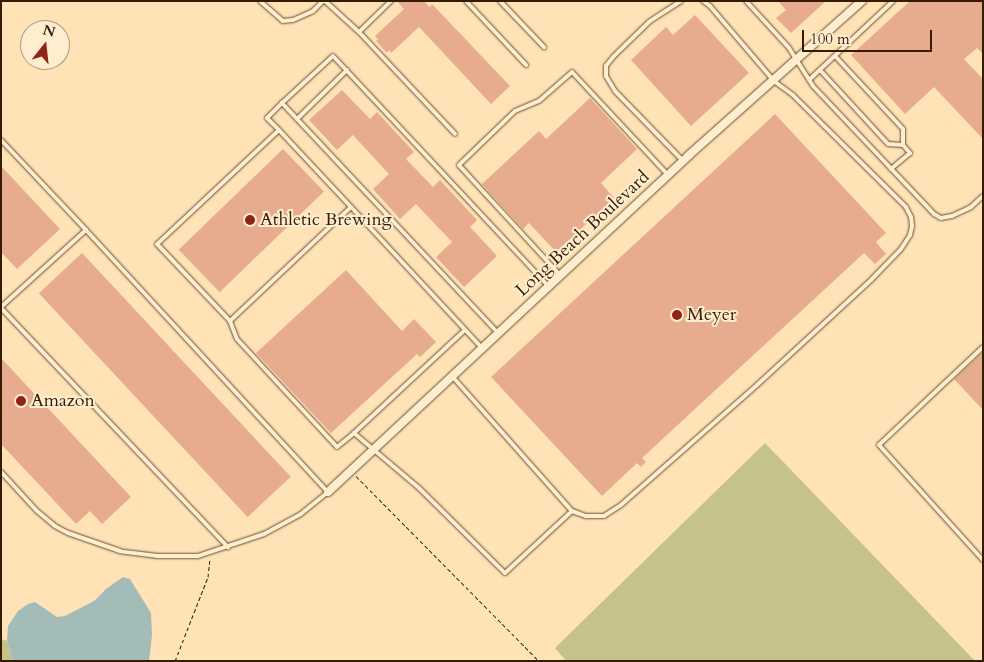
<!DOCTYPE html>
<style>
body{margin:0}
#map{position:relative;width:984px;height:662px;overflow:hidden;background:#ffe3b7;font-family:Cardo,serif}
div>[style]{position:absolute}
.green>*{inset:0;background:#c5c28b}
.water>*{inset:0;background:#a3bcb8}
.building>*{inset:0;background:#e7ac8e;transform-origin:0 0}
.path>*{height:1px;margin-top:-0.5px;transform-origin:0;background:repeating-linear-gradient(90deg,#351c00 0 4px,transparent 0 6.5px)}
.roads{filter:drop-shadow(0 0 1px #684e2e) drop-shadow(0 0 1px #684e2e)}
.lane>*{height:4px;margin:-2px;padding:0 2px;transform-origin:2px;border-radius:2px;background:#ffedd0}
.street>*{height:8px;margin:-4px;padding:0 4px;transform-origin:4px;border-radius:4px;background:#ffedd0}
.dots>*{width:14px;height:14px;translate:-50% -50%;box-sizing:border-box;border:2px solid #ffedd0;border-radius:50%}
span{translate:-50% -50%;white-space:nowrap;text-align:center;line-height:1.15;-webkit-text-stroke:4px #ffedd0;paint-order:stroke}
.poi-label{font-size:18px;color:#351c00}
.left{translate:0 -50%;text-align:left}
.street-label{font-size:18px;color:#351c00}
.frame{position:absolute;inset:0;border:2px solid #351c00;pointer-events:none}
.north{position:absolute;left:20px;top:20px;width:50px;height:50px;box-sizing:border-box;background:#ffedd0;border:1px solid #ae997d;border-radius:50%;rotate:16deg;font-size:14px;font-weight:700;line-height:20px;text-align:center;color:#351c00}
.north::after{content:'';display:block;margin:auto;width:18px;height:22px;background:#8f2418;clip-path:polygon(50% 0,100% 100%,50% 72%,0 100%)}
.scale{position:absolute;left:802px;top:30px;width:130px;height:22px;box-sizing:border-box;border:2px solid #351c00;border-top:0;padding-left:6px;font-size:15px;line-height:18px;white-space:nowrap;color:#351c00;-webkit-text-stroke:4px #ffedd0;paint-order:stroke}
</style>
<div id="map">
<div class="green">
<i style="clip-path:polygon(765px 443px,975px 661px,566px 661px,555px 648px)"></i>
<i style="clip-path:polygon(1px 639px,7px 641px,13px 661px,1px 661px)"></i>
</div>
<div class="water">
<i style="clip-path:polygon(123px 577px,130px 579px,151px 613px,152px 635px,149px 661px,13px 661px,7px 641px,8px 626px,18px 611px,28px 604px,35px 602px,57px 617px,65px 616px,94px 601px,106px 589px)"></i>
</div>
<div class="building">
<i style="clip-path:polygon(397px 1px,424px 1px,430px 7px,432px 4px,510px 86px,491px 104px,419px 27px,391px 53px,389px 50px,387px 53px,376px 41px,378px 39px,375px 36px,404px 9px)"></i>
<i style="clip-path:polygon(778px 1px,826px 1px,791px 33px,776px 18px,786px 10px)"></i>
<i style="clip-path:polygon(910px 1px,983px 1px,983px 54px,977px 48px,964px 59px,983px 79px,983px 139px,934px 87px,905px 114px,851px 55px)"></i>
<i style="clip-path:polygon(695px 15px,749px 73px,691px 126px,631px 60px,666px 27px,673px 35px)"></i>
<i style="clip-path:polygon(342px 90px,370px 119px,377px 112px,414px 152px,406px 159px,433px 187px,440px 180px,477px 220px,470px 227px,497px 256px,464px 287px,436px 257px,452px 242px,416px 204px,400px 219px,373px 189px,389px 174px,353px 135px,337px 150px,309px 120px)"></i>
<i style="clip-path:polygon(590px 98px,637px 149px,601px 183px,614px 198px,556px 252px,529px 223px,523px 229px,482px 184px,539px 131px,546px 139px)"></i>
<i style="clip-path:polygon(775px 114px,886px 233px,876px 242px,886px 254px,875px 264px,864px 253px,642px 458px,646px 462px,641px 467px,637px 463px,602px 496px,491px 377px)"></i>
<i style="left:283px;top:149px;width:59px;height:145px;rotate:46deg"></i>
<i style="clip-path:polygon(1px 166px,60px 229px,17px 269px,1px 252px)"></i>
<i style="left:82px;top:253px;width:306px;height:59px;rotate:47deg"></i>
<i style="clip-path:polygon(346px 270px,402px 331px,414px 319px,436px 342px,420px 357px,417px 354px,331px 433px,256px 353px)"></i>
<i style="clip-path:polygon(983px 352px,983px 410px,954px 379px)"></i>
<i style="clip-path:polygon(1px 358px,131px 497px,102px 524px,90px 511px,76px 524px,1px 444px)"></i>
</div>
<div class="path">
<i style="left:356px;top:476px;width:260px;rotate:45.3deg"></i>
<i style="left:175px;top:661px;width:90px;rotate:-68.6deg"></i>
<i style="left:208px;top:577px;width:18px;rotate:-84deg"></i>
</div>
<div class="roads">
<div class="lane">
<i style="left:260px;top:1px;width:30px;rotate:41deg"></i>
<i style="left:283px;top:21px;width:10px;rotate:-6deg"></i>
<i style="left:293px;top:20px;width:22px;rotate:-24deg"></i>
<i style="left:313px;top:11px;width:14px;rotate:-45deg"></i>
<i style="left:325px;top:1px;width:46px;rotate:42.4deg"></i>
<i style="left:359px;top:32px;width:140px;rotate:46.7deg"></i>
<i style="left:466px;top:1px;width:88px;rotate:46.8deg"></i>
<i style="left:500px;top:1px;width:64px;rotate:46.3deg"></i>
<i style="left:681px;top:1px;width:38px;rotate:147deg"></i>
<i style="left:649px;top:22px;width:49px;rotate:135.8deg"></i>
<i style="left:614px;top:56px;width:13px;rotate:129deg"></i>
<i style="left:606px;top:66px;width:10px;rotate:90deg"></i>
<i style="left:606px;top:76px;width:17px;rotate:59deg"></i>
<i style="left:615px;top:91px;width:98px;rotate:45.8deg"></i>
<i style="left:746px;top:1px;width:64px;rotate:47.5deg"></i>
<i style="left:789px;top:48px;width:45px;rotate:57.7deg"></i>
<i style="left:813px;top:86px;width:176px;rotate:46.6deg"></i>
<i style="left:934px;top:214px;width:8px;rotate:30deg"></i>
<i style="left:941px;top:218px;width:11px;rotate:-10deg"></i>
<i style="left:952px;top:216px;width:21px;rotate:-25deg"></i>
<i style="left:971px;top:207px;width:16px;rotate:-43deg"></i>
<i style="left:359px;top:32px;width:45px;rotate:-44.1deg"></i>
<i style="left:835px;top:56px;width:100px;rotate:47deg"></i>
<i style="left:903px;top:129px;width:16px;rotate:90deg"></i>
<i style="left:903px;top:145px;width:11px;rotate:49deg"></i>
<i style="left:910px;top:153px;width:25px;rotate:140deg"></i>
<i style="left:820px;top:70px;width:100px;rotate:47.4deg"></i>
<i style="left:888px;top:144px;width:15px;rotate:4deg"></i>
<i style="left:809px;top:80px;width:115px;rotate:-43.2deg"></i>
<i style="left:297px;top:119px;width:70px;rotate:-44.4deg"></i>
<i style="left:279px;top:130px;width:17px;rotate:-135deg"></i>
<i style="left:267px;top:118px;width:21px;rotate:-45deg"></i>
<i style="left:1px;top:140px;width:124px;rotate:46.6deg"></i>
<i style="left:351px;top:207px;width:105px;rotate:-133.1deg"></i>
<i style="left:279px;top:130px;width:167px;rotate:136.9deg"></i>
<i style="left:157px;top:244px;width:106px;rotate:46.5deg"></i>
<i style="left:230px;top:321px;width:19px;rotate:69deg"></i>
<i style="left:237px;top:339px;width:147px;rotate:47.2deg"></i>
<i style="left:337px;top:447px;width:22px;rotate:-39deg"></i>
<i style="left:354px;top:433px;width:85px;rotate:40.2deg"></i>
<i style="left:419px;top:488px;width:121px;rotate:44.7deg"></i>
<i style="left:505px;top:573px;width:91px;rotate:-42.8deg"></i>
<i style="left:560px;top:275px;width:149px;rotate:-132.6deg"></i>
<i style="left:459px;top:165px;width:78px;rotate:-44deg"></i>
<i style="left:515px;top:111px;width:26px;rotate:-23deg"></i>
<i style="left:539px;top:101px;width:44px;rotate:-41.3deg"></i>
<i style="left:572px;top:72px;width:141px;rotate:47deg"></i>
<i style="left:1px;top:307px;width:115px;rotate:-42.2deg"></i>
<i style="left:86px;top:230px;width:357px;rotate:47.3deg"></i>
<i style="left:328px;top:492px;width:35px;rotate:141deg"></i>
<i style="left:301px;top:514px;width:42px;rotate:151.6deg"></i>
<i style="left:264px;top:534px;width:70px;rotate:161.6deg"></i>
<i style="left:198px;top:556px;width:40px;rotate:180deg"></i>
<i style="left:158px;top:556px;width:38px;rotate:-173deg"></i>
<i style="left:120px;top:551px;width:55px;rotate:-160.9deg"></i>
<i style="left:68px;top:533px;width:15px;rotate:-152deg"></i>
<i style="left:55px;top:526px;width:25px;rotate:-140deg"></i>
<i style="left:36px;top:510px;width:52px;rotate:-132.6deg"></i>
<i style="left:1px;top:308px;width:330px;rotate:46.5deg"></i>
<i style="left:230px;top:321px;width:166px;rotate:-43.3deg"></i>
<i style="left:351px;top:207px;width:192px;rotate:47.1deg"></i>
<i style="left:498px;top:333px;width:316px;rotate:-133.2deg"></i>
<i style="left:282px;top:103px;width:69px;rotate:-42.7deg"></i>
<i style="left:333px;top:56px;width:315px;rotate:46.9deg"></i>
<i style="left:983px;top:347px;width:143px;rotate:136.7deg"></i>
<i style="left:879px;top:445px;width:155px;rotate:47.9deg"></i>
<i style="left:452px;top:376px;width:181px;rotate:48.4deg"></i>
<i style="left:572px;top:511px;width:15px;rotate:20deg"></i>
<i style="left:586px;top:516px;width:18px"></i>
<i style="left:604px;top:516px;width:20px;rotate:-33deg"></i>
<i style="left:621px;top:505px;width:181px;rotate:-41.4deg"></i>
<i style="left:757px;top:385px;width:155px;rotate:-42.6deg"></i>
<i style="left:871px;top:280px;width:43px;rotate:-45.9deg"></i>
<i style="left:901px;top:249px;width:17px;rotate:-57deg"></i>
<i style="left:910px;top:235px;width:9px;rotate:-77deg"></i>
<i style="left:912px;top:226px;width:9px;rotate:-96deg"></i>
<i style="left:911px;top:217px;width:11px;rotate:-117deg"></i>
<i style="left:906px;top:207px;width:159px;rotate:-135.3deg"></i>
<i style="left:793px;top:95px;width:24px;rotate:-144deg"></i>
<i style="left:774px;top:81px;width:99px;rotate:-130.5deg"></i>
<i style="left:710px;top:6px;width:9px;rotate:-144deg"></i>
<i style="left:354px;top:433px;width:151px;rotate:-42.9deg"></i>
</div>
<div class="street">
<i style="left:328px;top:492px;width:494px;rotate:-43deg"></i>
<i style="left:689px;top:155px;width:232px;rotate:-41.7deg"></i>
</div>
</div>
<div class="dots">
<i style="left:250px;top:220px;background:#8f2418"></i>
<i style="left:677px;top:315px;background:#8f2418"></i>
<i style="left:21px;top:401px;background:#8f2418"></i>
</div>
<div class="poi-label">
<span class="left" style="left:260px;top:220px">Athletic Brewing</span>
<span class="left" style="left:687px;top:315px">Meyer</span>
<span class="left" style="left:31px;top:401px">Amazon</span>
</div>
<div class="street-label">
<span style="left:583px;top:234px;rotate:-43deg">Long Beach Boulevard</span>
</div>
<div class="frame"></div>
<div class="north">N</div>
<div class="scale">100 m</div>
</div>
